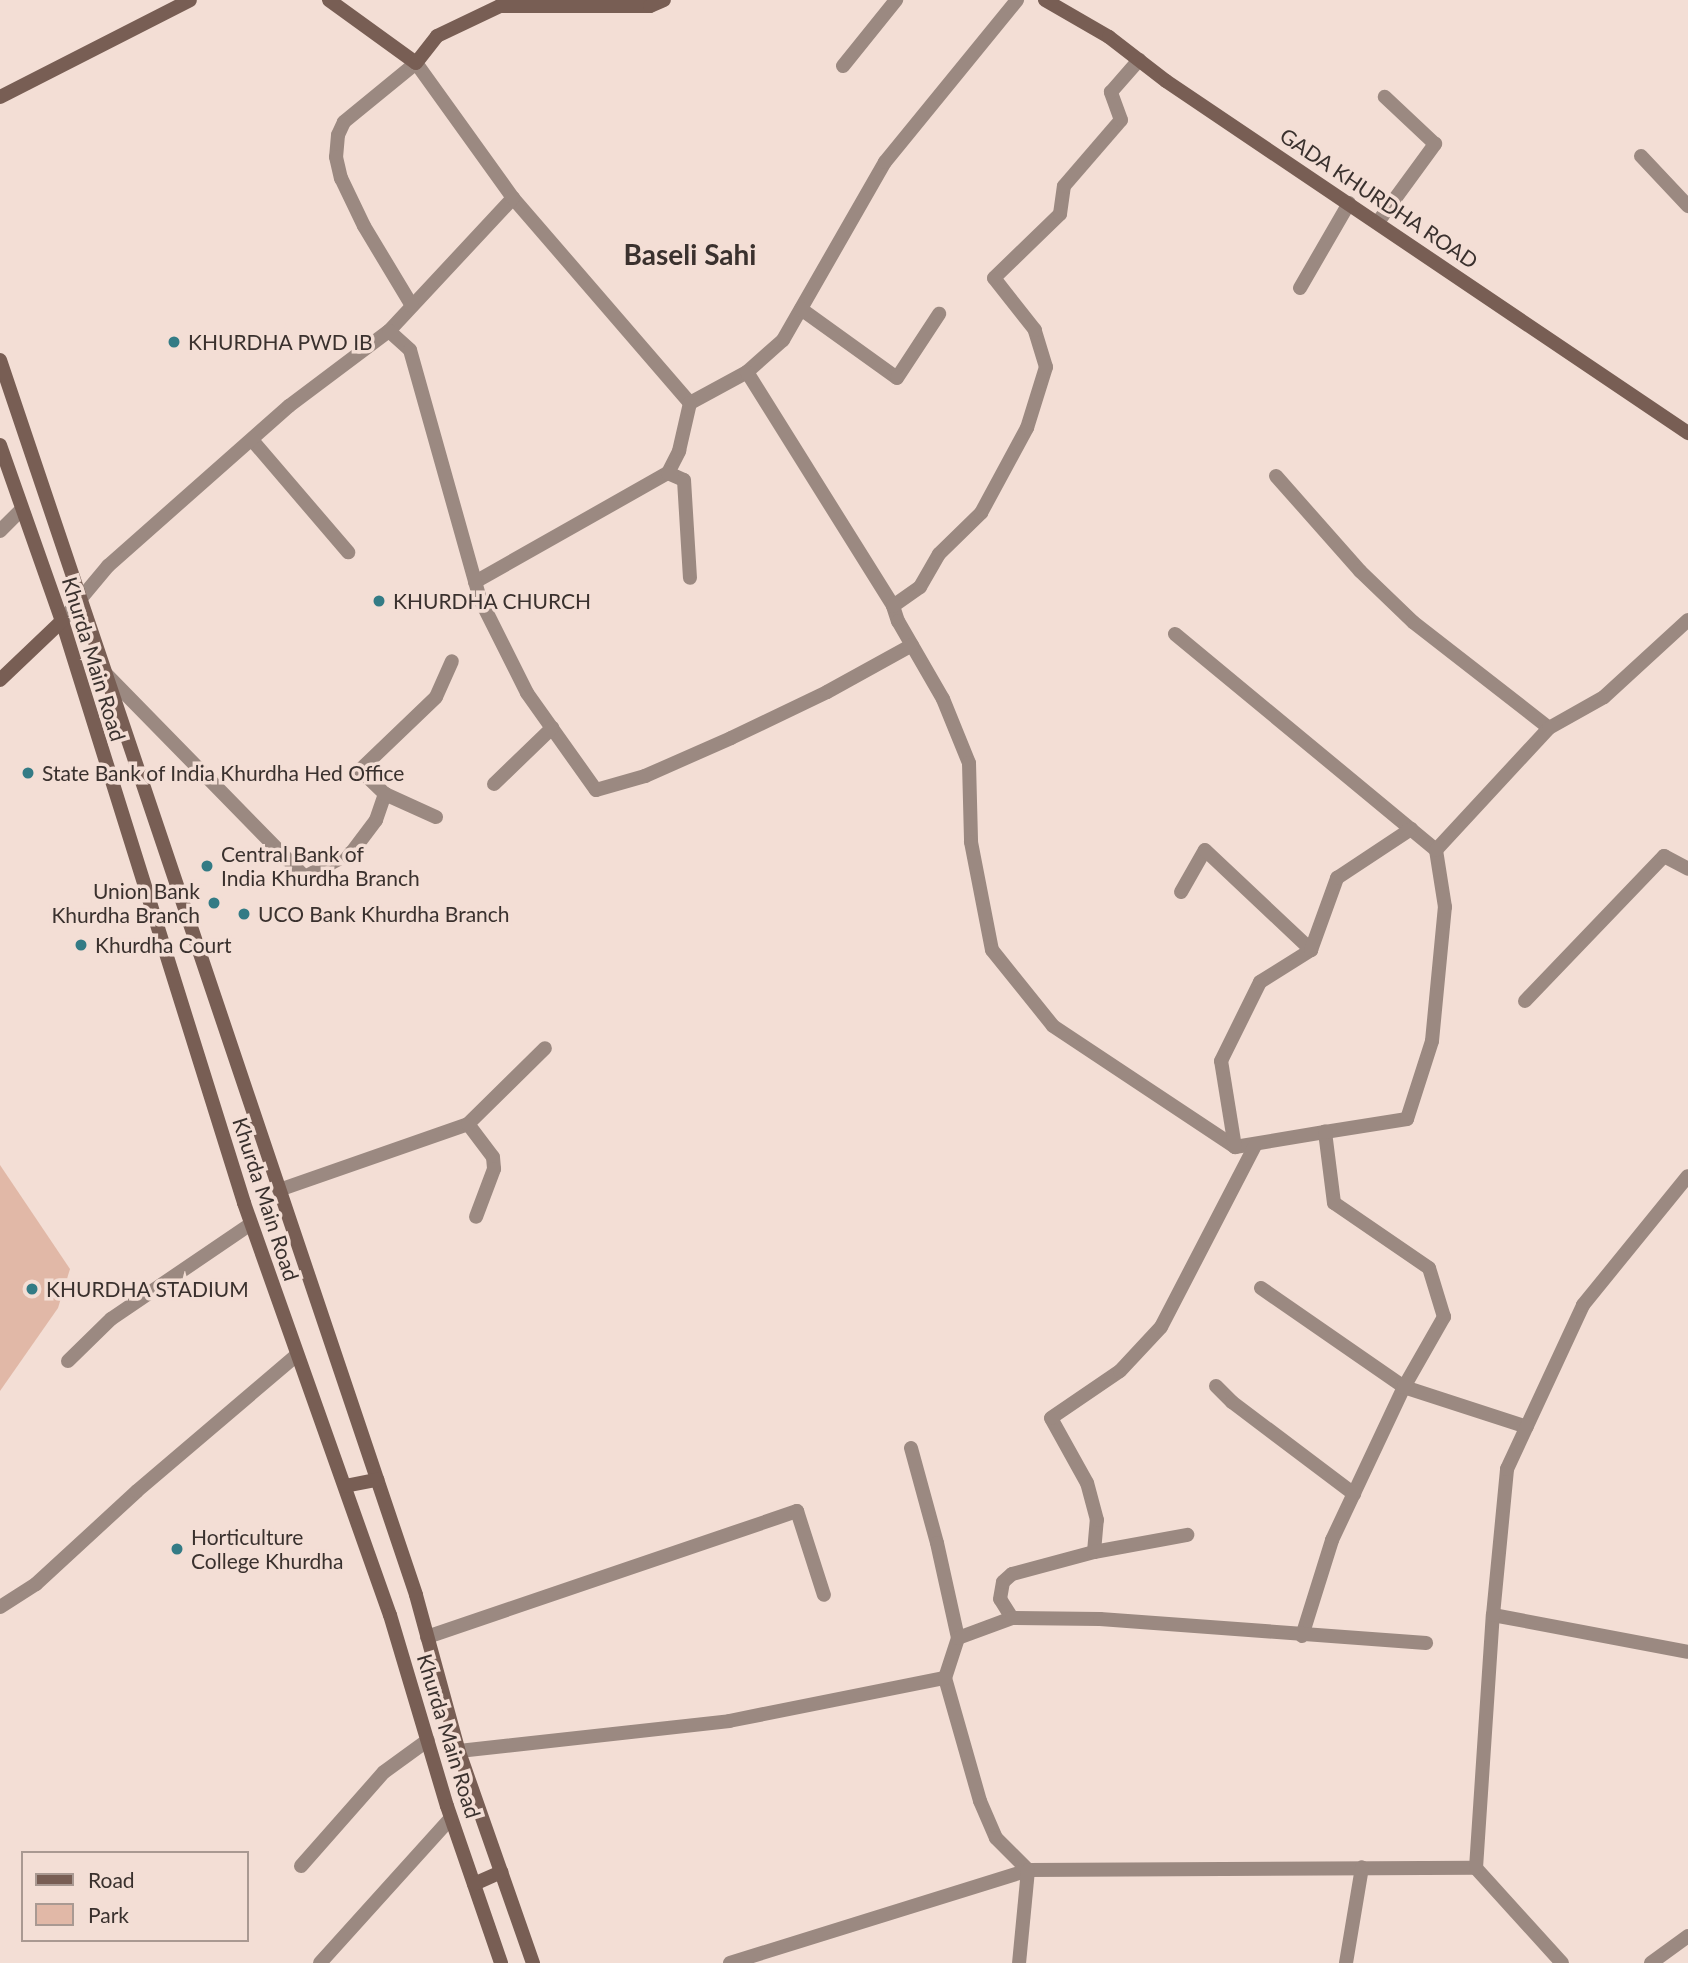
<!DOCTYPE html>
<style>
body{margin:0}
#map{position:relative;width:1688px;height:1963px;overflow:hidden;background:#f3ded5;font-family:Lato,sans-serif}
div>[style]{position:absolute}
.green>*{inset:0;background:#e1b8a7}
.street>*{height:14px;margin:-7px;padding:0 7px;transform-origin:7px;border-radius:7px;background:#9b8981}
.secondary>*{height:14px;margin:-7px;padding:0 7px;transform-origin:7px;border-radius:7px;background:#785e54}
.dots>*{width:19px;height:19px;translate:-50% -50%;box-sizing:border-box;border:4px solid #f3ded5;border-radius:50%}
span{translate:-50% -50%;white-space:nowrap;text-align:center;line-height:1.15;-webkit-text-stroke:7px #f3ded5;paint-order:stroke}
.street-label{font-size:21px;color:#3a312e}
.poi-label{font-size:21px;color:#3a312e}
.left{translate:0 -50%;text-align:left}
.right{translate:-100% -50%;text-align:right}
.district-label{font-size:28px;color:#3a312e;font-weight:700}
.legend{position:absolute;left:21px;top:1851px;width:228px;height:91px;box-sizing:border-box;background:#f3ded5;border:2px solid #a99992;margin:0;padding:9px 12px;list-style:none;font-size:21px;color:#3a312e}
.legend li{display:flex;align-items:center;gap:14px;height:35px}
.legend b{width:35px;border:2px solid #a99992}
</style>
<div id="map">
<div class="green">
<i style="clip-path:polygon(0 1165px,70px 1269px,58px 1308px,0 1391px)"></i>
</div>
<div class="street">
<i style="left:843px;top:66px;width:85px;rotate:-51.2deg"></i>
<i style="left:1641px;top:156px;width:69px;rotate:46.8deg"></i>
<i style="left:513px;top:198px;width:271px;rotate:49.2deg"></i>
<i style="left:690px;top:403px;width:65px;rotate:-28.5deg"></i>
<i style="left:747px;top:372px;width:48px;rotate:-41.6deg"></i>
<i style="left:783px;top:340px;width:205px;rotate:-60.2deg"></i>
<i style="left:885px;top:162px;width:209px;rotate:-50.8deg"></i>
<i style="left:1378px;top:222px;width:97px;rotate:-53.8deg"></i>
<i style="left:1435px;top:144px;width:69px;rotate:-136.8deg"></i>
<i style="left:1300px;top:288px;width:98px;rotate:-60deg"></i>
<i style="left:801px;top:309px;width:118px;rotate:35.7deg"></i>
<i style="left:897px;top:378px;width:77px;rotate:-56.7deg"></i>
<i style="left:389px;top:331px;width:182px;rotate:-47deg"></i>
<i style="left:513px;top:198px;width:166px;rotate:-125.7deg"></i>
<i style="left:416px;top:63px;width:93px;rotate:140.7deg"></i>
<i style="left:344px;top:122px;width:14px;rotate:115deg"></i>
<i style="left:338px;top:135px;width:22px;rotate:95deg"></i>
<i style="left:336px;top:157px;width:22px;rotate:77deg"></i>
<i style="left:341px;top:178px;width:53px;rotate:64.4deg"></i>
<i style="left:364px;top:226px;width:93px;rotate:59deg"></i>
<i style="left:747px;top:372px;width:276px;rotate:58deg"></i>
<i style="left:893px;top:606px;width:16px;rotate:72deg"></i>
<i style="left:898px;top:621px;width:90px;rotate:60deg"></i>
<i style="left:943px;top:699px;width:69px;rotate:67.9deg"></i>
<i style="left:969px;top:763px;width:79px;rotate:88.5deg"></i>
<i style="left:971px;top:842px;width:110px;rotate:79deg"></i>
<i style="left:992px;top:950px;width:97px;rotate:51.2deg"></i>
<i style="left:1053px;top:1026px;width:219px;rotate:33.6deg"></i>
<i style="left:1235px;top:1147px;width:91px;rotate:-9.5deg"></i>
<i style="left:252px;top:440px;width:148px;rotate:49.4deg"></i>
<i style="left:668px;top:473px;width:25px;rotate:-63deg"></i>
<i style="left:679px;top:451px;width:49px;rotate:-77.1deg"></i>
<i style="left:1276px;top:476px;width:127px;rotate:48.5deg"></i>
<i style="left:1360px;top:571px;width:74px;rotate:43.9deg"></i>
<i style="left:1413px;top:622px;width:172px;rotate:37.9deg"></i>
<i style="left:0;top:531px;width:31px;rotate:-45deg"></i>
<i style="left:475px;top:582px;width:222px;rotate:-29.5deg"></i>
<i style="left:668px;top:473px;width:17px;rotate:24deg"></i>
<i style="left:684px;top:480px;width:98px;rotate:86.5deg"></i>
<i style="left:893px;top:606px;width:33px;rotate:-35deg"></i>
<i style="left:920px;top:587px;width:38px;rotate:-60deg"></i>
<i style="left:939px;top:554px;width:59px;rotate:-44.3deg"></i>
<i style="left:981px;top:513px;width:97px;rotate:-61.6deg"></i>
<i style="left:1027px;top:428px;width:64px;rotate:-72.7deg"></i>
<i style="left:1046px;top:367px;width:39px;rotate:-107deg"></i>
<i style="left:1035px;top:330px;width:66px;rotate:-128.3deg"></i>
<i style="left:994px;top:278px;width:92px;rotate:-44.1deg"></i>
<i style="left:1060px;top:214px;width:28px;rotate:-82deg"></i>
<i style="left:1064px;top:186px;width:87px;rotate:-49.2deg"></i>
<i style="left:1121px;top:120px;width:30px;rotate:-110deg"></i>
<i style="left:1111px;top:92px;width:43px;rotate:-48.8deg"></i>
<i style="left:62px;top:621px;width:72px;rotate:-50.1deg"></i>
<i style="left:108px;top:566px;width:242px;rotate:-41.5deg"></i>
<i style="left:289px;top:406px;width:125px;rotate:-36.9deg"></i>
<i style="left:389px;top:331px;width:28px;rotate:42deg"></i>
<i style="left:410px;top:350px;width:259px;rotate:74.3deg"></i>
<i style="left:480px;top:599px;width:105px;rotate:63.4deg"></i>
<i style="left:527px;top:693px;width:119px;rotate:54.6deg"></i>
<i style="left:596px;top:790px;width:51px;rotate:-15.9deg"></i>
<i style="left:645px;top:776px;width:94px;rotate:-23.8deg"></i>
<i style="left:731px;top:738px;width:106px;rotate:-25.6deg"></i>
<i style="left:827px;top:692px;width:97px;rotate:-28.9deg"></i>
<i style="left:1175px;top:634px;width:339px;rotate:39.6deg"></i>
<i style="left:106px;top:674px;width:284px;rotate:45.6deg"></i>
<i style="left:305px;top:877px;width:53px;rotate:-28deg"></i>
<i style="left:352px;top:852px;width:40px;rotate:-53deg"></i>
<i style="left:376px;top:820px;width:28px;rotate:-71deg"></i>
<i style="left:385px;top:794px;width:56px;rotate:24.3deg"></i>
<i style="left:494px;top:784px;width:81px;rotate:-44deg"></i>
<i style="left:385px;top:794px;width:35px;rotate:-136deg"></i>
<i style="left:360px;top:770px;width:105px;rotate:-43.8deg"></i>
<i style="left:436px;top:697px;width:39px;rotate:-66deg"></i>
<i style="left:1181px;top:892px;width:48px;rotate:-60.3deg"></i>
<i style="left:1205px;top:850px;width:146px;rotate:43.3deg"></i>
<i style="left:1525px;top:1001px;width:201px;rotate:-46.2deg"></i>
<i style="left:1664px;top:856px;width:27px;rotate:28deg"></i>
<i style="left:468px;top:1124px;width:41px;rotate:52.9deg"></i>
<i style="left:493px;top:1157px;width:12px;rotate:85deg"></i>
<i style="left:494px;top:1169px;width:51px;rotate:110.6deg"></i>
<i style="left:1235px;top:1147px;width:87px;rotate:-99.2deg"></i>
<i style="left:1221px;top:1061px;width:88px;rotate:-63.7deg"></i>
<i style="left:1260px;top:982px;width:60px;rotate:-32.1deg"></i>
<i style="left:1311px;top:950px;width:77px;rotate:-70.1deg"></i>
<i style="left:1337px;top:878px;width:89px;rotate:-33.5deg"></i>
<i style="left:279px;top:1190px;width:200px;rotate:-19.2deg"></i>
<i style="left:468px;top:1124px;width:108px;rotate:-44.6deg"></i>
<i style="left:1261px;top:1288px;width:174px;rotate:34.7deg"></i>
<i style="left:1404px;top:1387px;width:129px;rotate:18deg"></i>
<i style="left:68px;top:1361px;width:60px;rotate:-44.3deg"></i>
<i style="left:111px;top:1319px;width:169px;rotate:-34.2deg"></i>
<i style="left:1216px;top:1386px;width:23px;rotate:45deg"></i>
<i style="left:1232px;top:1402px;width:153px;rotate:37deg"></i>
<i style="left:911px;top:1448px;width:98px;rotate:74.7deg"></i>
<i style="left:937px;top:1543px;width:97px;rotate:77.5deg"></i>
<i style="left:1094px;top:1552px;width:32px;rotate:-85deg"></i>
<i style="left:1097px;top:1520px;width:38px;rotate:-105deg"></i>
<i style="left:1087px;top:1483px;width:74px;rotate:-119deg"></i>
<i style="left:1051px;top:1418px;width:83px;rotate:-34.3deg"></i>
<i style="left:1120px;top:1371px;width:60px;rotate:-47deg"></i>
<i style="left:1161px;top:1327px;width:206px;rotate:-62.6deg"></i>
<i style="left:0;top:1607px;width:43px;rotate:-32.6deg"></i>
<i style="left:36px;top:1584px;width:137px;rotate:-42.6deg"></i>
<i style="left:137px;top:1491px;width:210px;rotate:-40.4deg"></i>
<i style="left:1493px;top:1615px;width:198px;rotate:10.7deg"></i>
<i style="left:1012px;top:1618px;width:22px;rotate:-122deg"></i>
<i style="left:1000px;top:1599px;width:17px;rotate:-80deg"></i>
<i style="left:1003px;top:1582px;width:12px;rotate:-42deg"></i>
<i style="left:1012px;top:1574px;width:85px;rotate:-15deg"></i>
<i style="left:1094px;top:1552px;width:95px;rotate:-10.4deg"></i>
<i style="left:1302px;top:1636px;width:101px;rotate:-72.6deg"></i>
<i style="left:1332px;top:1540px;width:169px;rotate:-64.8deg"></i>
<i style="left:1404px;top:1387px;width:81px;rotate:-60.3deg"></i>
<i style="left:1444px;top:1317px;width:51px;rotate:-107deg"></i>
<i style="left:1429px;top:1268px;width:115px;rotate:-145.6deg"></i>
<i style="left:1334px;top:1203px;width:72px;rotate:-97.2deg"></i>
<i style="left:1325px;top:1132px;width:83px;rotate:-9deg"></i>
<i style="left:1407px;top:1119px;width:82px;rotate:-72.2deg"></i>
<i style="left:1432px;top:1041px;width:135px;rotate:-84.5deg"></i>
<i style="left:1445px;top:907px;width:58px;rotate:-99deg"></i>
<i style="left:1436px;top:850px;width:166px;rotate:-47.2deg"></i>
<i style="left:1549px;top:728px;width:63px;rotate:-29.4deg"></i>
<i style="left:1604px;top:697px;width:114px;rotate:-42.5deg"></i>
<i style="left:427px;top:1637px;width:391px;rotate:-18.8deg"></i>
<i style="left:797px;top:1511px;width:88px;rotate:72.2deg"></i>
<i style="left:945px;top:1678px;width:128px;rotate:74.1deg"></i>
<i style="left:980px;top:1801px;width:40px;rotate:66.6deg"></i>
<i style="left:996px;top:1838px;width:45px;rotate:45deg"></i>
<i style="left:1028px;top:1870px;width:448px;rotate:-0.3deg"></i>
<i style="left:459px;top:1751px;width:272px;rotate:-6.3deg"></i>
<i style="left:729px;top:1721px;width:220px;rotate:-11.3deg"></i>
<i style="left:945px;top:1678px;width:42px;rotate:-72deg"></i>
<i style="left:958px;top:1638px;width:58px;rotate:-20.3deg"></i>
<i style="left:1012px;top:1618px;width:88px;rotate:0.7deg"></i>
<i style="left:1100px;top:1619px;width:327px;rotate:4.2deg"></i>
<i style="left:301px;top:1866px;width:125px;rotate:-48.6deg"></i>
<i style="left:384px;top:1772px;width:54px;rotate:-36deg"></i>
<i style="left:320px;top:1963px;width:195px;rotate:-47.9deg"></i>
<i style="left:730px;top:1963px;width:312px;rotate:-17.3deg"></i>
<i style="left:1028px;top:1870px;width:93px;rotate:95.5deg"></i>
<i style="left:1346px;top:1963px;width:97px;rotate:-80.5deg"></i>
<i style="left:1562px;top:1963px;width:128px;rotate:-132.2deg"></i>
<i style="left:1476px;top:1868px;width:254px;rotate:-86.2deg"></i>
<i style="left:1493px;top:1615px;width:147px;rotate:-84.5deg"></i>
<i style="left:1507px;top:1469px;width:181px;rotate:-65.1deg"></i>
<i style="left:1583px;top:1305px;width:166px;rotate:-50.9deg"></i>
<i style="left:1651px;top:1963px;width:46px;rotate:-36.1deg"></i>
</div>
<div class="secondary">
<i style="left:329px;top:0;width:107px;rotate:35.9deg"></i>
<i style="left:416px;top:63px;width:34px;rotate:-52deg"></i>
<i style="left:437px;top:36px;width:70px;rotate:-25.5deg"></i>
<i style="left:500px;top:6px;width:150px"></i>
<i style="left:650px;top:6px;width:15px;rotate:-23deg"></i>
<i style="left:1045px;top:0;width:74px;rotate:30deg"></i>
<i style="left:1109px;top:37px;width:72px;rotate:37.7deg"></i>
<i style="left:1166px;top:81px;width:630px;rotate:33.99deg"></i>
<i style="left:0;top:97px;width:213px;rotate:-27deg"></i>
<i style="left:0;top:360px;width:1303px;rotate:71.38deg"></i>
<i style="left:416px;top:1595px;width:160px;rotate:74.7deg"></i>
<i style="left:458px;top:1749px;width:227px;rotate:70.7deg"></i>
<i style="left:0;top:445px;width:187px;rotate:70.6deg"></i>
<i style="left:62px;top:621px;width:610px;rotate:72.63deg"></i>
<i style="left:244px;top:1203px;width:437px;rotate:70.5deg"></i>
<i style="left:390px;top:1615px;width:199px;rotate:73.4deg"></i>
<i style="left:447px;top:1806px;width:166px;rotate:71deg"></i>
<i style="left:0;top:680px;width:86px;rotate:-43.6deg"></i>
<i style="left:345px;top:1486px;width:33px;rotate:-11deg"></i>
<i style="left:474px;top:1884px;width:30px;rotate:-24deg"></i>
</div>
<div class="dots">
<i style="left:174px;top:342px;background:#337b85"></i>
<i style="left:379px;top:601px;background:#337b85"></i>
<i style="left:28px;top:773px;background:#337b85"></i>
<i style="left:207px;top:866px;background:#337b85"></i>
<i style="left:214px;top:903px;background:#337b85"></i>
<i style="left:244px;top:914px;background:#337b85"></i>
<i style="left:81px;top:945px;background:#337b85"></i>
<i style="left:32px;top:1289px;background:#337b85"></i>
<i style="left:177px;top:1549px;background:#337b85"></i>
</div>
<div class="street-label">
<span style="left:1379px;top:198px;rotate:34deg">GADA KHURDHA ROAD</span>
<span style="left:94px;top:659px;rotate:73deg">Khurda Main Road</span>
<span style="left:266px;top:1199px;rotate:72deg">Khurda Main Road</span>
<span style="left:449px;top:1736px;rotate:73deg">Khurda Main Road</span>
</div>
<div class="poi-label">
<span class="left" style="left:188px;top:342px">KHURDHA PWD IB</span>
<span class="left" style="left:393px;top:601px">KHURDHA CHURCH</span>
<span class="left" style="left:42px;top:773px">State Bank of India Khurdha Hed Office</span>
<span class="left" style="left:221px;top:866px">Central Bank of<br>India Khurdha Branch</span>
<span class="right" style="left:200px;top:903px">Union Bank<br>Khurdha Branch</span>
<span class="left" style="left:258px;top:914px">UCO Bank Khurdha Branch</span>
<span class="left" style="left:95px;top:945px">Khurdha Court</span>
<span class="left" style="left:46px;top:1289px">KHURDHA STADIUM</span>
<span class="left" style="left:191px;top:1549px">Horticulture<br>College Khurdha</span>
</div>
<div class="district-label">
<span style="left:690px;top:254px">Baseli Sahi</span>
</div>
<ul class="legend">
<li><b style="height:9px;background:#785e54"></b>Road</li>
<li><b style="height:19px;background:#e1b8a7"></b>Park</li>
</ul>
</div>
